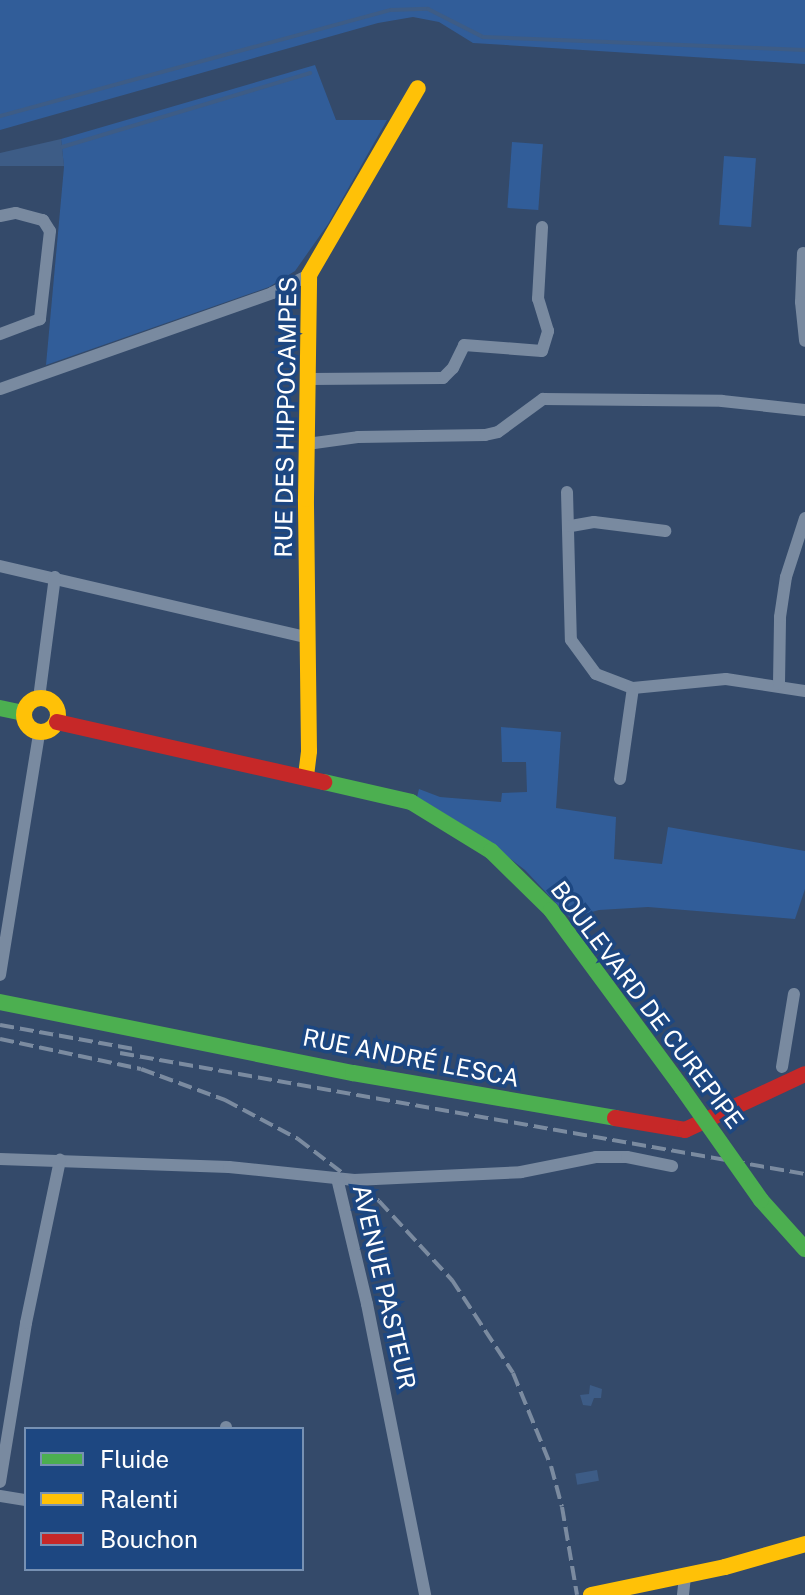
<!DOCTYPE html>
<meta charset="utf-8">
<style>
body{margin:0}
#map{position:relative;width:805px;height:1595px;overflow:hidden;background:#344a6a;font-family:"Public Sans",sans-serif}
div>[style]{position:absolute}
.green>*{inset:0;background:#315d99;transform-origin:0 0}
.water>*{inset:0;background:#3d5c86;transform-origin:0 0}
.stream>*{height:4px;margin:-2px;padding:0 2px;transform-origin:2px;border-radius:2px;background:#3d5c86}
.street>*{height:12px;margin:-6px;padding:0 6px;transform-origin:6px;border-radius:6px;background:#798aa0}
.fast>*{height:16px;margin:-8px;padding:0 8px;transform-origin:8px;border-radius:8px;background:#4caf50}
.slow>*{height:16px;margin:-8px;padding:0 8px;transform-origin:8px;border-radius:8px;background:#ffc107}
.slow>.ring{margin:-8px;padding:0;box-sizing:content-box;background:none;border:16px solid #ffc107;border-radius:50%}
.jam>*{height:16px;margin:-8px;padding:0 8px;transform-origin:8px;border-radius:8px;background:#c62828}
.rail>*{height:4px;margin-top:-2px;transform-origin:0;background:repeating-linear-gradient(90deg,#7b8ba0 0 14px,transparent 0 20px)}
.fast-bridge>*{height:16px;margin:-8px;padding:0 8px;transform-origin:8px;border-radius:8px;background:#4caf50}
span{translate:-50% -50%;white-space:nowrap;text-align:center;line-height:1.15;-webkit-text-stroke:7px #1d4781;paint-order:stroke}
.street-label{font-size:24px;color:#fff}
.legend{position:absolute;left:24px;top:1427px;width:280px;height:144px;box-sizing:border-box;background:#1d4781;border:2px solid #7791b3;margin:0;padding:10px 14px;list-style:none;font-size:24px;color:#fff}
.legend li{display:flex;align-items:center;gap:16px;height:40px}
.legend b{width:40px;border:2px solid #7791b3}
</style>
<div id="map">
<div class="green">
<i style="clip-path:polygon(0 0,805px 0,805px 64px,473px 43px,439px 22px,413px 17px,378px 23px,0 130px)"></i>
<i style="clip-path:polygon(315px 65px,336px 120px,387px 120px,328px 224px,295px 271px,269px 287px,46px 365px,64px 167px,61px 139px)"></i>
<i style="left:512px;top:142px;width:31px;height:66px;rotate:4deg"></i>
<i style="left:724px;top:156px;width:32px;height:69px;rotate:4deg"></i>
<i style="clip-path:polygon(501px 727px,561px 732px,556px 808px,616px 817px,614px 859px,662px 864px,668px 827px,805px 851px,805px 889px,795px 919px,648px 907px,599px 910px,570px 918px,525px 870px,478px 834px,417px 797px,419px 789px,440px 797px,501px 802px,502px 793px,527px 792px,526px 762px,502px 762px)"></i>
</div>
<div class="water">
<i style="clip-path:polygon(61px 139px,64px 166px,0 166px,0 153px)"></i>
<i style="clip-path:polygon(590px 1385px,602px 1389px,601px 1398px,594px 1398px,591px 1406px,583px 1405px,580px 1395px,589px 1394px)"></i>
<i style="left:597px;top:1470px;width:11px;height:22px;rotate:80deg"></i>
</div>
<div class="stream">
<i style="left:0;top:116px;width:405px;rotate:-15.2deg"></i>
<i style="left:391px;top:10px;width:37px;rotate:-2deg"></i>
<i style="left:428px;top:9px;width:62px;rotate:27deg"></i>
<i style="left:483px;top:37px;width:322px;rotate:2.3deg"></i>
<i style="left:62px;top:147px;width:259px;rotate:-16.6deg"></i>
</div>
<div class="street">
<i style="left:0;top:216px;width:16px;rotate:-11deg"></i>
<i style="left:16px;top:213px;width:28px;rotate:15deg"></i>
<i style="left:43px;top:220px;width:13px;rotate:58deg"></i>
<i style="left:50px;top:231px;width:89px;rotate:96.5deg"></i>
<i style="left:40px;top:319px;width:43px;rotate:159.4deg"></i>
<i style="left:803px;top:253px;width:49px;rotate:92.3deg"></i>
<i style="left:801px;top:302px;width:39px;rotate:84deg"></i>
<i style="left:310px;top:379px;width:133px;rotate:-0.4deg"></i>
<i style="left:443px;top:378px;width:14px;rotate:-45deg"></i>
<i style="left:453px;top:368px;width:25px;rotate:-64deg"></i>
<i style="left:464px;top:345px;width:78px;rotate:4.4deg"></i>
<i style="left:542px;top:351px;width:21px;rotate:-73deg"></i>
<i style="left:548px;top:331px;width:34px;rotate:-107deg"></i>
<i style="left:538px;top:299px;width:72px;rotate:-86.8deg"></i>
<i style="left:0;top:389px;width:288px;rotate:-19.4deg"></i>
<i style="left:272px;top:293px;width:41px;rotate:-25.9deg"></i>
<i style="left:307px;top:444px;width:51px;rotate:-7.8deg"></i>
<i style="left:358px;top:437px;width:127px;rotate:-0.9deg"></i>
<i style="left:485px;top:435px;width:13px;rotate:-13deg"></i>
<i style="left:498px;top:432px;width:56px;rotate:-36.3deg"></i>
<i style="left:543px;top:399px;width:179px;rotate:0.6deg"></i>
<i style="left:722px;top:401px;width:83px;rotate:6.2deg"></i>
<i style="left:567px;top:492px;width:148px;rotate:88.5deg"></i>
<i style="left:571px;top:640px;width:42px;rotate:53.7deg"></i>
<i style="left:596px;top:674px;width:40px;rotate:21deg"></i>
<i style="left:633px;top:688px;width:93px;rotate:-5.5deg"></i>
<i style="left:726px;top:679px;width:80px;rotate:8.6deg"></i>
<i style="left:571px;top:526px;width:23px;rotate:-10deg"></i>
<i style="left:594px;top:522px;width:72px;rotate:7.2deg"></i>
<i style="left:0;top:566px;width:314px;rotate:13.1deg"></i>
<i style="left:779px;top:684px;width:67px;rotate:-89.1deg"></i>
<i style="left:780px;top:617px;width:40px;rotate:-81.5deg"></i>
<i style="left:786px;top:577px;width:62px;rotate:-72.1deg"></i>
<i style="left:39px;top:698px;width:122px;rotate:-82.5deg"></i>
<i style="left:620px;top:779px;width:92px;rotate:-81.9deg"></i>
<i style="left:0;top:975px;width:245px;rotate:-80.8deg"></i>
<i style="left:782px;top:1067px;width:74px;rotate:-80.7deg"></i>
<i style="left:0;top:1159px;width:229px;rotate:2deg"></i>
<i style="left:229px;top:1167px;width:126px;rotate:5.9deg"></i>
<i style="left:354px;top:1180px;width:167px;rotate:-2.7deg"></i>
<i style="left:521px;top:1172px;width:76px;rotate:-11.3deg"></i>
<i style="left:596px;top:1157px;width:31px"></i>
<i style="left:627px;top:1157px;width:46px;rotate:11.3deg"></i>
<i style="left:337px;top:1178px;width:130px;rotate:76.6deg"></i>
<i style="left:367px;top:1304px;width:297px;rotate:78.7deg"></i>
<i style="left:226px;top:1429px;width:2px;rotate:-90deg"></i>
<i style="left:0;top:1482px;width:161px;rotate:-80.7deg"></i>
<i style="left:26px;top:1323px;width:167px;rotate:-78.2deg"></i>
<i style="left:0;top:1496px;width:26px;rotate:9deg"></i>
<i style="left:683px;top:1595px;width:20px;rotate:-84deg"></i>
</div>
<div class="fast">
<i style="left:0;top:708px;width:24px;rotate:12deg"></i>
<i style="left:324px;top:782px;width:89px;rotate:12.9deg"></i>
<i style="left:411px;top:802px;width:94px;rotate:31.5deg"></i>
<i style="left:491px;top:851px;width:84px;rotate:44.5deg"></i>
<i style="left:551px;top:910px;width:221px;rotate:53.6deg"></i>
<i style="left:0;top:1002px;width:360px;rotate:11.4deg"></i>
<i style="left:353px;top:1073px;width:266px;rotate:9.7deg"></i>
<i style="left:761px;top:1200px;width:66px;rotate:48.1deg"></i>
</div>
<div class="slow">
<i class="ring" style="left:24px;top:698px;width:18px;height:18px"></i>
<i style="left:306px;top:776px;width:25px;rotate:-83deg"></i>
<i style="left:309px;top:751px;width:252px;rotate:-90.7deg"></i>
<i style="left:306px;top:499px;width:224px;rotate:-89.2deg"></i>
<i style="left:309px;top:275px;width:216px;rotate:-59.8deg"></i>
<i style="left:591px;top:1595px;width:137px;rotate:-11.8deg"></i>
<i style="left:725px;top:1567px;width:83px;rotate:-16deg"></i>
</div>
<div class="jam">
<i style="left:57px;top:722px;width:274px;rotate:12.7deg"></i>
<i style="left:615px;top:1118px;width:71px;rotate:9.7deg"></i>
<i style="left:685px;top:1130px;width:132px;rotate:-25deg"></i>
</div>
<div class="rail">
<i style="left:0;top:1025px;width:136px;rotate:10.2deg"></i>
<i style="left:0;top:1039px;width:144px;rotate:12deg"></i>
<i style="left:141px;top:1069px;width:90px;rotate:20.3deg"></i>
<i style="left:225px;top:1100px;width:83px;rotate:28.1deg"></i>
<i style="left:298px;top:1139px;width:102px;rotate:37.4deg"></i>
<i style="left:379px;top:1201px;width:108px;rotate:47.3deg"></i>
<i style="left:452px;top:1280px;width:111px;rotate:56.7deg"></i>
<i style="left:513px;top:1373px;width:100px;rotate:67.8deg"></i>
<i style="left:551px;top:1466px;width:42px;rotate:75deg"></i>
<i style="left:562px;top:1507px;width:89px;rotate:80.3deg"></i>
<i style="left:120px;top:1053px;width:696px;rotate:10.02deg"></i>
</div>
<div class="fast-bridge">
<i style="left:682px;top:1088px;width:137px;rotate:54.8deg"></i>
</div>
<div class="street-label">
<span style="left:286px;top:417px;rotate:-89deg">RUE DES HIPPOCAMPES</span>
<span style="left:647px;top:1005px;rotate:53deg">BOULEVARD DE CUREPIPE</span>
<span style="left:411px;top:1058px;rotate:11deg">RUE ANDRÉ LESCA</span>
<span style="left:384px;top:1287px;rotate:77deg">AVENUE PASTEUR</span>
</div>
<ul class="legend">
<li><b style="height:10px;background:#4caf50"></b>Fluide</li>
<li><b style="height:10px;background:#ffc107"></b>Ralenti</li>
<li><b style="height:10px;background:#c62828"></b>Bouchon</li>
</ul>
</div>
